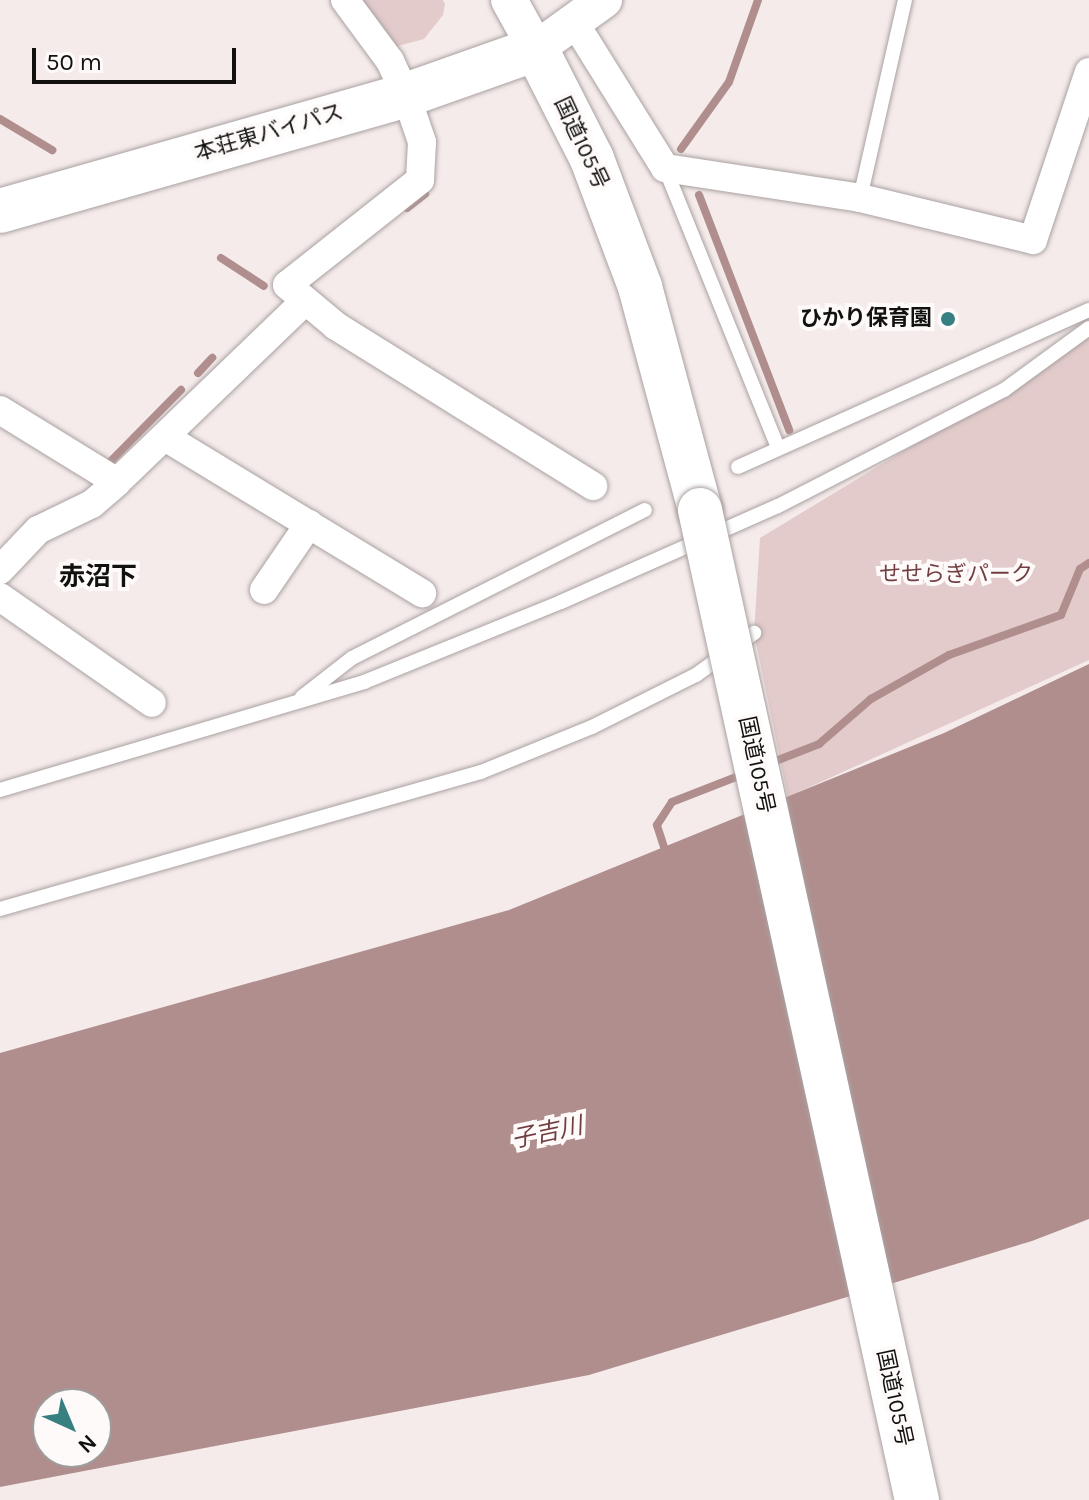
<!DOCTYPE html>
<meta charset="utf-8">
<style>
body{margin:0}
#map{position:relative;width:1089px;height:1500px;overflow:hidden;background:#f5ebeb;font-family:Karla,"Noto Sans JP",sans-serif}
div>[style]{position:absolute}
.green>*{inset:0;background:#e3cbcb}
.water>*{inset:0;background:#b08e8e}
.stream>*{height:8px;margin:-4px;padding:0 4px;transform-origin:4px;border-radius:4px;background:#b08e8e}
.roads{filter:drop-shadow(0 0 2px #aaa1a1) drop-shadow(0 0 2px #aaa1a1)}
.service>*{height:14px;margin:-7px;padding:0 7px;transform-origin:7px;border-radius:7px;background:#fff}
.minor>*{height:28px;margin:-14px;padding:0 14px;transform-origin:14px;border-radius:14px;background:#fff}
.tertiary>*{height:36px;margin:-18px;padding:0 18px;transform-origin:18px;border-radius:18px;background:#fff}
.trunk>*{height:44px;margin:-22px;padding:0 22px;transform-origin:22px;border-radius:22px;background:#fff}
.bridges{filter:drop-shadow(0 0 2px #aaa1a1) drop-shadow(0 0 2px #aaa1a1)}
.trunk-bridge>*{height:44px;margin:-22px;padding:0 22px;transform-origin:22px;border-radius:22px;background:#fff}
.dots>*{width:22px;height:22px;translate:-50% -50%;box-sizing:border-box;border:4px solid #fefafa;border-radius:50%}
span{translate:-50% -50%;white-space:nowrap;text-align:center;line-height:1.15;-webkit-text-stroke:8px #fefafa;paint-order:stroke}
.street-label{font-size:22px;color:#131010}
.poi-label{font-size:22px;color:#131010;font-weight:700}
.right{translate:-100% -50%;text-align:right}
.park-label{font-size:22px;color:#723e41}
.water-label{font-size:24px;color:#723f41;font-style:italic}
.quarter-label{font-size:26px;color:#131010;font-weight:700}
.north{position:absolute;left:32px;top:1388px;width:80px;height:80px;box-sizing:border-box;background:#fefafa;border:2px solid #a09c9c;border-radius:50%;rotate:136deg;font-size:22px;font-weight:700;line-height:32px;text-align:center;color:#131010}
.north::after{content:'';display:block;margin:auto;width:28px;height:36px;background:#378082;clip-path:polygon(50% 0,100% 100%,50% 72%,0 100%)}
.scale{position:absolute;left:32px;top:48px;width:204px;height:36px;box-sizing:border-box;border:4px solid #131010;border-top:0;padding-left:10px;font-size:24px;line-height:28px;white-space:nowrap;color:#131010;-webkit-text-stroke:6px #fefafa;paint-order:stroke}
</style>
<div id="map">
<div class="green">
<i style="clip-path:polygon(356px 0,443px 0,445px 4px,443px 15px,424px 39px,394px 47px)"></i>
<i style="clip-path:polygon(1089px 326px,1089px 660px,788px 797px,754px 633px,760px 538px,1004px 390px)"></i>
</div>
<div class="water">
<i style="clip-path:polygon(evenodd,1089px 664px,1089px 1219px,1032px 1241px,589px 1375px,0 1487px,0 1053px,509px 910px,944px 733px,1089px 664px,48px 1404px,96px 1404px,96px 1452px,48px 1452px,48px 1404px)"></i>
</div>
<div class="stream">
<i style="left:0;top:119px;width:61px;rotate:30.8deg"></i>
<i style="left:681px;top:149px;width:82px;rotate:-54.4deg"></i>
<i style="left:729px;top:82px;width:87px;rotate:-70.5deg"></i>
<i style="left:699px;top:195px;width:252px;rotate:69deg"></i>
<i style="left:407px;top:208px;width:23px;rotate:-38deg"></i>
<i style="left:221px;top:258px;width:51px;rotate:33.1deg"></i>
<i style="left:198px;top:373px;width:21px;rotate:-47deg"></i>
<i style="left:106px;top:466px;width:107px;rotate:-45.4deg"></i>
<i style="left:768px;top:764px;width:55px;rotate:-21.4deg"></i>
<i style="left:819px;top:744px;width:69px;rotate:-40.9deg"></i>
<i style="left:871px;top:699px;width:90px;rotate:-29.4deg"></i>
<i style="left:949px;top:655px;width:119px;rotate:-19.7deg"></i>
<i style="left:1061px;top:615px;width:50px;rotate:-67.6deg"></i>
<i style="left:1080px;top:569px;width:11px;rotate:-34deg"></i>
<i style="left:664px;top:847px;width:23px;rotate:-108deg"></i>
<i style="left:657px;top:825px;width:27px;rotate:-57deg"></i>
<i style="left:672px;top:802px;width:77px;rotate:-21.3deg"></i>
</div>
<div class="roads">
<div class="service">
<i style="left:665px;top:168px;width:302px;rotate:68deg"></i>
<i style="left:860px;top:198px;width:203px;rotate:-77.2deg"></i>
<i style="left:738px;top:467px;width:385px;rotate:-24.1deg"></i>
<i style="left:302px;top:697px;width:63px;rotate:-38deg"></i>
<i style="left:352px;top:658px;width:328px;rotate:-26.8deg"></i>
<i style="left:0;top:790px;width:380px;rotate:-16.5deg"></i>
<i style="left:364px;top:682px;width:213px;rotate:-22.1deg"></i>
<i style="left:561px;top:602px;width:237px;rotate:-23.9deg"></i>
<i style="left:778px;top:506px;width:254px;rotate:-27.2deg"></i>
<i style="left:1004px;top:390px;width:105px;rotate:-36.1deg"></i>
<i style="left:0;top:909px;width:500px;rotate:-15.9deg"></i>
<i style="left:481px;top:772px;width:120px;rotate:-22.1deg"></i>
<i style="left:592px;top:727px;width:116px;rotate:-26.6deg"></i>
<i style="left:696px;top:675px;width:72px;rotate:-35.9deg"></i>
</div>
<div class="minor">
<i style="left:345px;top:0;width:76px;rotate:53.6deg"></i>
<i style="left:390px;top:61px;width:38px;rotate:65deg"></i>
<i style="left:406px;top:95px;width:50px;rotate:71.2deg"></i>
<i style="left:422px;top:142px;width:38px;rotate:93deg"></i>
<i style="left:420px;top:180px;width:169px;rotate:141.7deg"></i>
<i style="left:287px;top:285px;width:64px;rotate:39.9deg"></i>
<i style="left:336px;top:326px;width:303px;rotate:31.9deg"></i>
<i style="left:576px;top:25px;width:168px;rotate:58.1deg"></i>
<i style="left:665px;top:168px;width:197px;rotate:8.7deg"></i>
<i style="left:860px;top:198px;width:178px;rotate:13.6deg"></i>
<i style="left:1033px;top:240px;width:177px;rotate:-71.6deg"></i>
<i style="left:0;top:410px;width:137px;rotate:31.6deg"></i>
<i style="left:165px;top:437px;width:301px;rotate:31.3deg"></i>
<i style="left:0;top:570px;width:55px;rotate:-46.5deg"></i>
<i style="left:38px;top:530px;width:60px;rotate:-25.7deg"></i>
<i style="left:92px;top:504px;width:33px;rotate:-41deg"></i>
<i style="left:117px;top:482px;width:258px;rotate:-43.9deg"></i>
<i style="left:264px;top:590px;width:80px;rotate:-55.7deg"></i>
<i style="left:0;top:597px;width:185px;rotate:34.9deg"></i>
</div>
<div class="tertiary">
<i style="left:509px;top:0;width:56px;rotate:61.1deg"></i>
<i style="left:536px;top:49px;width:84px;rotate:-35.8deg"></i>
</div>
<div class="trunk">
<i style="left:0;top:211px;width:422px;rotate:-15.9deg"></i>
<i style="left:406px;top:95px;width:138px;rotate:-19.5deg"></i>
<i style="left:536px;top:49px;width:123px;rotate:63deg"></i>
<i style="left:592px;top:159px;width:137px;rotate:69.4deg"></i>
<i style="left:640px;top:287px;width:231px;rotate:74.9deg"></i>
</div>
</div>
<div class="bridges">
<div class="trunk-bridge">
<i style="left:700px;top:510px;width:1014px;rotate:77.64deg"></i>
</div>
</div>
<div class="dots">
<i style="left:948px;top:319px;background:#378082"></i>
</div>
<div class="street-label">
<span style="left:269px;top:133px;rotate:-16deg">本荘東バイパス</span>
<span style="left:581px;top:143px;rotate:65deg">国道105号</span>
<span style="left:756px;top:765px;rotate:78deg">国道105号</span>
<span style="left:894px;top:1398px;rotate:78deg">国道105号</span>
</div>
<div class="poi-label">
<span class="right" style="left:932px;top:319px">ひかり保育園</span>
</div>
<div class="park-label">
<span style="left:956px;top:575px">せせらぎパーク</span>
</div>
<div class="water-label">
<span style="left:547px;top:1133px;rotate:-12deg">子吉川</span>
</div>
<div class="quarter-label">
<span style="left:98px;top:577px">赤沼下</span>
</div>
<div class="north">N</div>
<div class="scale">50 m</div>
</div>
